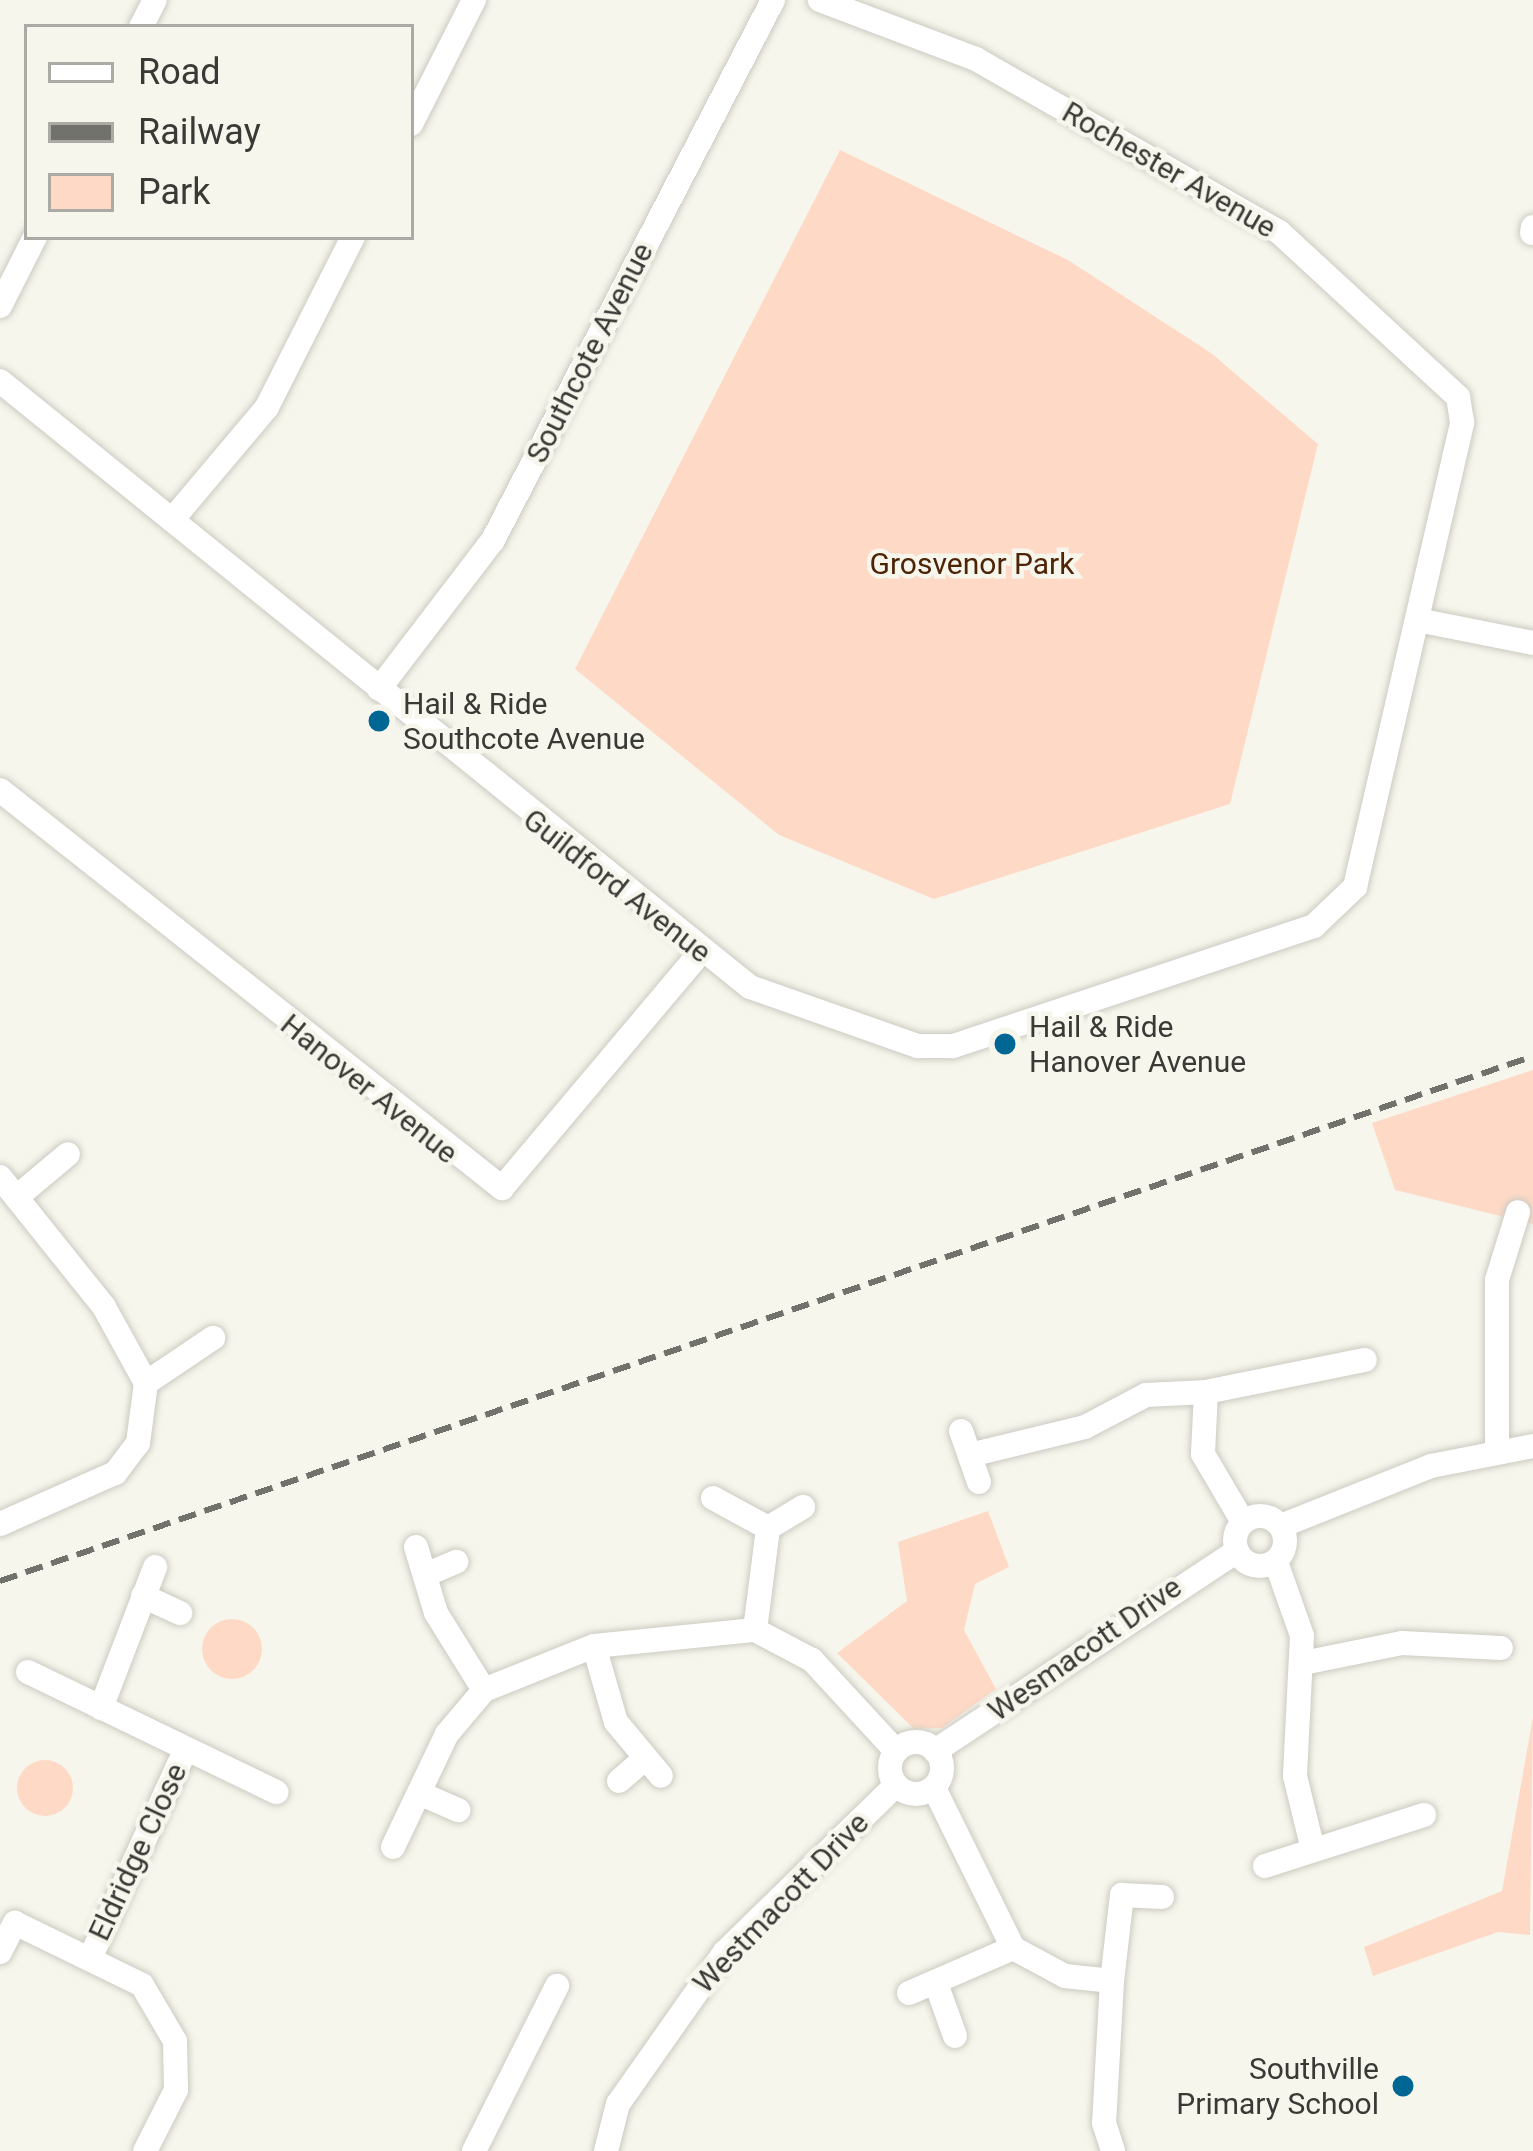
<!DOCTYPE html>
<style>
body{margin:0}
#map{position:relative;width:1533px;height:2151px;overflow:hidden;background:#f7f6ed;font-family:Roboto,sans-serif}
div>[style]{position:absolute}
.green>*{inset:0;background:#fedac6}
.round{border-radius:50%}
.roads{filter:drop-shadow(0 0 3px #cccbc2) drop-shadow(0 0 3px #cccbc2)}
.minor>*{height:24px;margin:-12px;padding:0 12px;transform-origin:12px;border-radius:12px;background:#fff}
.minor>.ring{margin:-12px;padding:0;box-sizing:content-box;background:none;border:24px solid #fff;border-radius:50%}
.rail>*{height:6px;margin-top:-3px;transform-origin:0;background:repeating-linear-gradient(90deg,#72726d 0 18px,transparent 0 27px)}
.dots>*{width:33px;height:33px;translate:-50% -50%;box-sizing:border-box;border:6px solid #f7f6ed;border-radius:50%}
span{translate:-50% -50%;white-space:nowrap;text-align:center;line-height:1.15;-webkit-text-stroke:9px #f7f6ed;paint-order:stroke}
.street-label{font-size:30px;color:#393936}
.park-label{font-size:30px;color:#4e2407}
.poi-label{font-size:30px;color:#393936}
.left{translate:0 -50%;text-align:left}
.right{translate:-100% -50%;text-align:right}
.legend{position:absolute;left:24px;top:24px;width:390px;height:216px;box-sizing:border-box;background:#f7f6ed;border:3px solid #abaaa4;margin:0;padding:15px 21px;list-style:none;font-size:36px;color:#393936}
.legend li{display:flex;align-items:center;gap:24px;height:60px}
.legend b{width:60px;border:3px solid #abaaa4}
</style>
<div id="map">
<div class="green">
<i style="clip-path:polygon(840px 150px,1068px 260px,1211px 353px,1318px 444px,1230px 804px,934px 899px,779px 835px,575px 669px)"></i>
<i style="clip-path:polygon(1533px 1070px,1533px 1224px,1395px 1190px,1372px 1123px)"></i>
<i style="clip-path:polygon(988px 1511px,1009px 1567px,975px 1584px,964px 1630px,996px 1689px,942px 1728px,914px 1729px,837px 1653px,907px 1601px,898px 1542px)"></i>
<i class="round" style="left:202px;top:1619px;width:60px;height:60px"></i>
<i style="clip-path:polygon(1533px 1717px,1530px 1935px,1498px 1932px,1373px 1976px,1364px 1947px,1502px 1891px)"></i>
<i class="round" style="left:17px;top:1760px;width:56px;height:56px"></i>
</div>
<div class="roads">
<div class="minor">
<i style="left:141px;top:27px;width:30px;rotate:-63deg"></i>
<i style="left:411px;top:124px;width:139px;rotate:-63.1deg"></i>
<i style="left:1532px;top:233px;width:6px;rotate:-81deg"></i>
<i style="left:0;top:306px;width:77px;rotate:-63.1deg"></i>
<i style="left:0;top:381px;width:964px;rotate:38.94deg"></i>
<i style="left:750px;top:987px;width:178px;rotate:19.4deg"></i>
<i style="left:918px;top:1046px;width:35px"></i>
<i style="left:953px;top:1046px;width:380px;rotate:-18.4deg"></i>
<i style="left:1314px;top:926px;width:57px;rotate:-43.6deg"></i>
<i style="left:1355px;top:887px;width:477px;rotate:-77deg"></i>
<i style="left:1462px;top:422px;width:25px;rotate:-99deg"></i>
<i style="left:1458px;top:397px;width:243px;rotate:-137.3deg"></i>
<i style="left:1279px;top:232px;width:349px;rotate:-150.3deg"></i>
<i style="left:976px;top:59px;width:167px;rotate:-159.3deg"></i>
<i style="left:172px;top:520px;width:148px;rotate:-49.9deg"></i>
<i style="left:267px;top:407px;width:191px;rotate:-63.2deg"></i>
<i style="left:1418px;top:620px;width:117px;rotate:11.3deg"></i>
<i style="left:379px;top:689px;width:188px;rotate:-52.6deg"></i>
<i style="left:493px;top:540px;width:608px;rotate:-62.59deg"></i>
<i style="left:0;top:790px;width:641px;rotate:38.41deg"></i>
<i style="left:502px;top:1188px;width:306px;rotate:-49.9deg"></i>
<i style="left:0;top:1177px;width:166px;rotate:51.3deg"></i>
<i style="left:104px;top:1307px;width:87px;rotate:61.1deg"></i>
<i style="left:146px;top:1383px;width:61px;rotate:97.6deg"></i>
<i style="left:138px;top:1443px;width:38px;rotate:127deg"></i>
<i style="left:115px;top:1473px;width:126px;rotate:156.1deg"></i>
<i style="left:18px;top:1196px;width:65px;rotate:-40deg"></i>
<i style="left:146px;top:1383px;width:81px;rotate:-33.9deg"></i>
<i style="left:1206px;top:1392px;width:162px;rotate:-11.4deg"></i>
<i style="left:961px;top:1431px;width:54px;rotate:70.6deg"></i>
<i style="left:1497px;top:1451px;width:171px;rotate:-90deg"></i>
<i style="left:1497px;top:1280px;width:71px;rotate:-72.8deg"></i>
<i style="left:970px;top:1455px;width:118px;rotate:-13.7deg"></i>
<i style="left:1085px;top:1427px;width:69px;rotate:-27.7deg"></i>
<i style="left:1146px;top:1395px;width:60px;rotate:-2.9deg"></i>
<i style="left:1206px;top:1392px;width:62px;rotate:92.8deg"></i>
<i style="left:1203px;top:1454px;width:79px;rotate:59.5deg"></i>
<i style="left:713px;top:1498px;width:63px;rotate:28.6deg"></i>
<i class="ring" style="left:1235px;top:1516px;width:26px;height:26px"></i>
<i style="left:1281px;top:1526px;width:162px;rotate:-21.8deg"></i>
<i style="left:1431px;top:1466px;width:104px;rotate:-11.1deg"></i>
<i style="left:416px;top:1547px;width:69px;rotate:73.1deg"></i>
<i style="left:436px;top:1613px;width:91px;rotate:58.1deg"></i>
<i style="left:1276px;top:1562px;width:78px;rotate:70.6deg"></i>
<i style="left:1302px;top:1636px;width:140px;rotate:92.9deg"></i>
<i style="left:1295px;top:1776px;width:76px;rotate:76.3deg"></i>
<i style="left:425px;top:1575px;width:34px;rotate:-23deg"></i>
<i style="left:143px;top:1596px;width:41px;rotate:24.7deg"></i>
<i style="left:755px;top:1630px;width:103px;rotate:-82.7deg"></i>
<i style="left:768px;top:1528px;width:41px;rotate:-31deg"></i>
<i style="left:594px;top:1646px;width:79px;rotate:73.9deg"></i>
<i style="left:616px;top:1722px;width:70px;rotate:50.2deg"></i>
<i style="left:1303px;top:1663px;width:101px;rotate:-11.4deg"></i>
<i style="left:1402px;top:1643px;width:99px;rotate:2.9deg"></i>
<i style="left:28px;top:1672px;width:276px;rotate:25.8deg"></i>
<i style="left:101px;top:1708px;width:151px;rotate:-69deg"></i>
<i class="ring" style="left:890px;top:1742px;width:28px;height:28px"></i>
<i style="left:935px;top:1751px;width:362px;rotate:-33.5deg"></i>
<i style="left:619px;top:1781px;width:33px;rotate:-41deg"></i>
<i style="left:934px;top:1788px;width:178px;rotate:63.7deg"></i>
<i style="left:1013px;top:1948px;width:59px;rotate:28.3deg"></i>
<i style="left:1065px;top:1976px;width:47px;rotate:6.1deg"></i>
<i style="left:1112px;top:1981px;width:87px;rotate:-83.4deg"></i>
<i style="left:1122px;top:1895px;width:40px;rotate:2.9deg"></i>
<i style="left:419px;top:1793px;width:43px;rotate:23.6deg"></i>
<i style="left:393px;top:1847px;width:125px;rotate:-64.5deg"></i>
<i style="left:447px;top:1734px;width:57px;rotate:-49.9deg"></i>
<i style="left:484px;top:1690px;width:118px;rotate:-21.8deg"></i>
<i style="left:594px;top:1646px;width:162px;rotate:-5.7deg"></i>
<i style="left:755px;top:1630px;width:64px;rotate:27.8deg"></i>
<i style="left:812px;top:1660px;width:124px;rotate:47.3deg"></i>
<i style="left:1265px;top:1866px;width:167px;rotate:-17.8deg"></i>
<i style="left:0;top:1952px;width:33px;rotate:-63deg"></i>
<i style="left:15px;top:1923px;width:141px;rotate:26deg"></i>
<i style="left:142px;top:1985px;width:65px;rotate:59.5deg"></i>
<i style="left:175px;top:2041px;width:49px;rotate:88.8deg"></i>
<i style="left:176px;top:2090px;width:68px;rotate:116.9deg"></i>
<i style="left:92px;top:1954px;width:223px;rotate:-65.4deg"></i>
<i style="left:1112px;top:1981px;width:142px;rotate:93.2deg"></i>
<i style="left:1104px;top:2123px;width:29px;rotate:72deg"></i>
<i style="left:937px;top:1986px;width:53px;rotate:70.2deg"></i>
<i style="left:909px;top:1993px;width:113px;rotate:-23.4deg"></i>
<i style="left:474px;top:2151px;width:185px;rotate:-63.3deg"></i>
<i style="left:606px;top:2151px;width:49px;rotate:-75.7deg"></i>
<i style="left:618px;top:2104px;width:186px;rotate:-54.9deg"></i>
<i style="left:725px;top:1952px;width:239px;rotate:-44.3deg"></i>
</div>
</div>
<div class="rail">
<i style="left:0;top:1581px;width:1620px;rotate:-18.9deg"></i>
</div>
<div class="dots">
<i style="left:379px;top:721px;background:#006795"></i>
<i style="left:1005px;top:1044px;background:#006795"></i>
<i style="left:1403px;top:2086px;background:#006795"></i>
</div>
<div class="street-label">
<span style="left:1169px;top:170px;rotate:30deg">Rochester Avenue</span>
<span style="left:590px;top:353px;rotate:-63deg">Southcote Avenue</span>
<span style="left:617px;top:886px;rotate:38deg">Guildford Avenue</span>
<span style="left:369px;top:1089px;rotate:39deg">Hanover Avenue</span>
<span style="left:1085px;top:1649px;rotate:-35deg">Wesmacott Drive</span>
<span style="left:138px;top:1852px;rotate:-65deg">Eldridge Close</span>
<span style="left:781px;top:1903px;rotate:-46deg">Westmacott Drive</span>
</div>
<div class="park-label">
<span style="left:972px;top:564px">Grosvenor Park</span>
</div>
<div class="poi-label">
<span class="left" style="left:403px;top:721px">Hail &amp; Ride<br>Southcote Avenue</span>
<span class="left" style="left:1029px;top:1044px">Hail &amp; Ride<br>Hanover Avenue</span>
<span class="right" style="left:1379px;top:2086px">Southville<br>Primary School</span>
</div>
<ul class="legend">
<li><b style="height:15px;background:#fff"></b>Road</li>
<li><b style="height:15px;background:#72726d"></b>Railway</li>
<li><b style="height:33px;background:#fedac6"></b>Park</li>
</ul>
</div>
